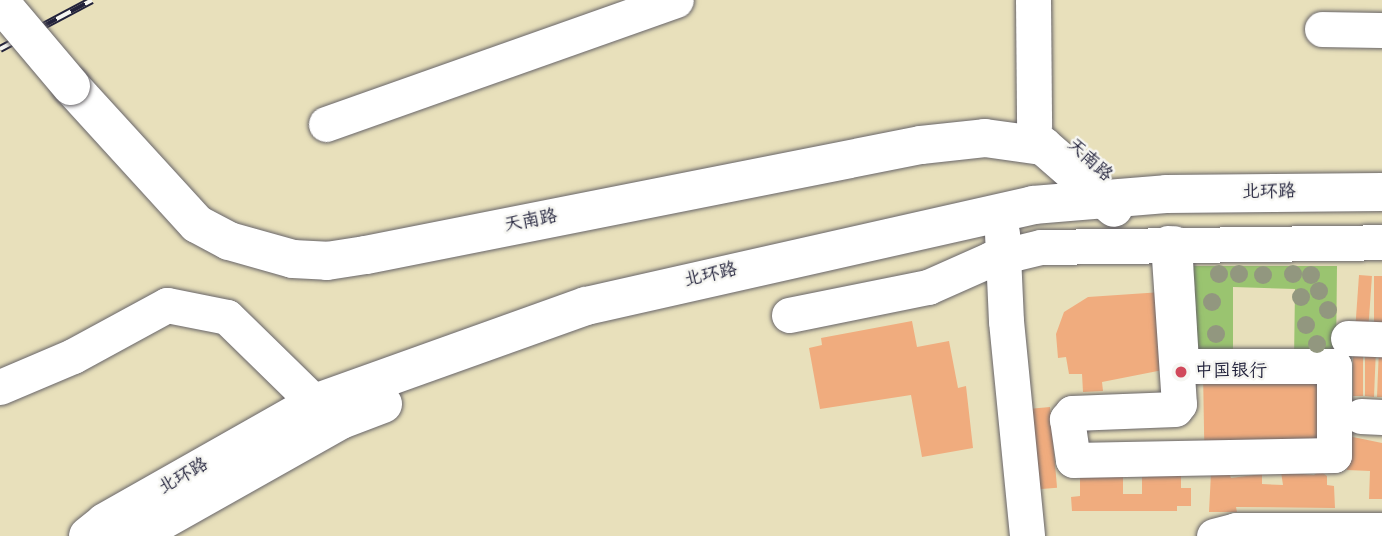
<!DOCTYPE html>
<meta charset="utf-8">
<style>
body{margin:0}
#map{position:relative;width:1382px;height:536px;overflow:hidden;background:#e8e0bb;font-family:Kalam,"LXGW WenKai TC",sans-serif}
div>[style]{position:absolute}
.green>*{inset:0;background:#9ac470}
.building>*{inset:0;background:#f0ac7e;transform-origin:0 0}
.roads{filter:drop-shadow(0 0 2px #676468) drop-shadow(0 0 2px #676468)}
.minor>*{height:35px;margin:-17.5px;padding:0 17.5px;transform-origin:17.5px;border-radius:17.5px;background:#fff}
.major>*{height:38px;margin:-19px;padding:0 19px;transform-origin:19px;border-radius:19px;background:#fff}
.rail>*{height:8px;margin-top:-4px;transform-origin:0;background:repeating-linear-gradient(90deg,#f6f6f2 0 16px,#22223b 0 32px);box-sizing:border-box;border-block:2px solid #22223b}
.bridges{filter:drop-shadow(0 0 2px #676468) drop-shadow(0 0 2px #676468)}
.major-bridge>*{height:38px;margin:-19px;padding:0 19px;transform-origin:19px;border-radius:19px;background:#fff}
.trees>*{width:18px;height:18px;margin:-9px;border-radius:50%;background:#92977f}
.dots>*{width:19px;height:19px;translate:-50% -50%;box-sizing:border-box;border:4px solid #f6f6f2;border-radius:50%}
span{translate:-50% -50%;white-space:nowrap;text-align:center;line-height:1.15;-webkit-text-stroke:5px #f6f6f2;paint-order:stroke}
.street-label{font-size:18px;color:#22223b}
.poi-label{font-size:18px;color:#22223b}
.left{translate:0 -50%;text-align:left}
</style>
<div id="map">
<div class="green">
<i style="clip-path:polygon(1179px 266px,1337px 266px,1336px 360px,1294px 360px,1295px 289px,1233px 287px,1233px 359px,1184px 360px)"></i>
</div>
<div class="building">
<i style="left:1359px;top:275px;width:13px;height:56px;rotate:4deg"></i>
<i style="left:1374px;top:276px;width:8px;height:56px"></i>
<i style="clip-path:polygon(1162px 292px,1173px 368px,1102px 382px,1103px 391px,1083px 392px,1082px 374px,1069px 374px,1066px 357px,1058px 358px,1056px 334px,1064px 312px,1088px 297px)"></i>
<i style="clip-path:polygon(912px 321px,917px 347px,949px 341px,958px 388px,966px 386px,973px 448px,922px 457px,911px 395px,820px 409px,809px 348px,822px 345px,821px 338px)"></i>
<i style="left:1353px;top:347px;width:10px;height:49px"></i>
<i style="clip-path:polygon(1365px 347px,1376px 348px,1374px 397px,1365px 396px)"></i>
<i style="clip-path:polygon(1379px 348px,1382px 348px,1382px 397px,1377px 397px)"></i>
<i style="left:1330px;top:370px;width:78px;height:127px;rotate:89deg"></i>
<i style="left:1050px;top:407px;width:81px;height:25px;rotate:85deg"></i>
<i style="clip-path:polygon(1348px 436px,1382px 443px,1382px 499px,1369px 499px,1370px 471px,1347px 470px)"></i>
<i style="clip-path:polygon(1320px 471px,1327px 476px,1327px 485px,1334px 486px,1335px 508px,1236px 507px,1237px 512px,1209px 512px,1211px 473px,1229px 473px,1231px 478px,1262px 474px,1262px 484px,1283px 485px,1281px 472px,1314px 475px)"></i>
<i style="clip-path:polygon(1148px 472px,1181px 475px,1181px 488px,1191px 488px,1191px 506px,1177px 506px,1177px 511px,1072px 511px,1071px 497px,1080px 496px,1080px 477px,1112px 473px,1123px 477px,1123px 494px,1142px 494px,1142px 477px,1148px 477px)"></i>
</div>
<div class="roads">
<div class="minor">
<i style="left:1033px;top:0;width:126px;rotate:89.5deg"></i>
<i style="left:1322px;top:29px;width:60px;rotate:1deg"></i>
<i style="left:326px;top:124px;width:371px;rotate:-19.5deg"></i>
<i style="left:1002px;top:233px;width:88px;rotate:87.4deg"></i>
<i style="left:1006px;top:321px;width:216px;rotate:84.4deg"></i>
<i style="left:1168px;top:243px;width:161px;rotate:86.1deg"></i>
<i style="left:1179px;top:404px;width:6px;rotate:129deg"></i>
<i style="left:1175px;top:409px;width:103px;rotate:177.8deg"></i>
<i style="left:1072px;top:413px;width:8px;rotate:130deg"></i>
<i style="left:1067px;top:419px;width:41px;rotate:81.7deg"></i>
<i style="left:1073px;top:460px;width:261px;rotate:-1.1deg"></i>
<i style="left:1334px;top:455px;width:89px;rotate:-90deg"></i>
<i style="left:1334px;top:366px;width:147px;rotate:180deg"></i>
<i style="left:1187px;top:366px;width:7px;rotate:-146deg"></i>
<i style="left:1181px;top:362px;width:119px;rotate:-93.4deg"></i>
<i style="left:789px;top:315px;width:142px;rotate:-11.4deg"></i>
<i style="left:928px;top:287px;width:69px;rotate:-24deg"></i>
<i style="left:991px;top:259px;width:51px;rotate:-13.5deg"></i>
<i style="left:1041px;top:247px;width:341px;rotate:-0.8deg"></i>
<i style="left:1348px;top:338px;width:34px;rotate:2deg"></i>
<i style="left:0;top:387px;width:79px;rotate:-23deg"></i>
<i style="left:73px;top:356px;width:107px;rotate:-28.5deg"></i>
<i style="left:167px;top:305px;width:61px;rotate:11.3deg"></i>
<i style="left:227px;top:317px;width:123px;rotate:44.3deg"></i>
<i style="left:315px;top:403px;width:28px;rotate:35deg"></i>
<i style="left:1361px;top:416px;width:21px;rotate:3deg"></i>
<i style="left:1214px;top:536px;width:23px;rotate:-15deg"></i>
<i style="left:1236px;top:530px;width:146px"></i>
</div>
<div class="major">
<i style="left:71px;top:86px;width:187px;rotate:47.6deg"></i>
<i style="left:197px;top:224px;width:36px;rotate:28deg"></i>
<i style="left:229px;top:241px;width:66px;rotate:15.7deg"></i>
<i style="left:293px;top:259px;width:34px;rotate:3deg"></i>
<i style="left:327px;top:261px;width:39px;rotate:-9deg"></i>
<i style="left:366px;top:255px;width:566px;rotate:-11.21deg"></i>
<i style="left:921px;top:145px;width:64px;rotate:-6.2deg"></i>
<i style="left:985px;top:138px;width:59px;rotate:7.9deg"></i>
<i style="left:1043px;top:146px;width:94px;rotate:41.1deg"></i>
<i style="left:88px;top:536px;width:22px;rotate:-39deg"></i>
<i style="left:105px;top:522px;width:241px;rotate:-29.5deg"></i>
<i style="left:315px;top:403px;width:288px;rotate:-19.7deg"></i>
<i style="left:586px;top:306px;width:458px;rotate:-12.7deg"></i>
<i style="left:1033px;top:205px;width:133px;rotate:-4.7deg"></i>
<i style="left:1166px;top:194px;width:216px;rotate:-0.5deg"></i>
<i style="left:135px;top:536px;width:236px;rotate:-29.4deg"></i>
<i style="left:341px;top:420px;width:45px;rotate:-20.9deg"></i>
</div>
</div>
<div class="rail">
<i style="left:0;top:49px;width:104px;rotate:-28deg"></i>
</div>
<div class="bridges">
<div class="major-bridge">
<i style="left:0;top:2px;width:110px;rotate:49.8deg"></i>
</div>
</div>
<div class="trees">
<i style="left:1219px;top:274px"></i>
<i style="left:1239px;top:274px"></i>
<i style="left:1293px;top:274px"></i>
<i style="left:1263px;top:275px"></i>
<i style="left:1311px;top:275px"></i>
<i style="left:1319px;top:291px"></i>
<i style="left:1301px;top:297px"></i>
<i style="left:1212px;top:302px"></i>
<i style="left:1328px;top:310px"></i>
<i style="left:1306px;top:325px"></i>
<i style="left:1216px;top:334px"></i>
<i style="left:1317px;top:344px"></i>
</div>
<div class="dots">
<i style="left:1181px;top:372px;background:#d1495b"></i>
</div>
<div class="street-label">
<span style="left:1089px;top:161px;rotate:42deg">天南路</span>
<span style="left:1269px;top:193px;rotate:-1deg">北环路</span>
<span style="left:531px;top:222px;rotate:-11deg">天南路</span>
<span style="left:711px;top:276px;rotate:-13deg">北环路</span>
<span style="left:184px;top:477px;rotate:-30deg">北环路</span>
</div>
<div class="poi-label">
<span class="left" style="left:1195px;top:372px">中国银行</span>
</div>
</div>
